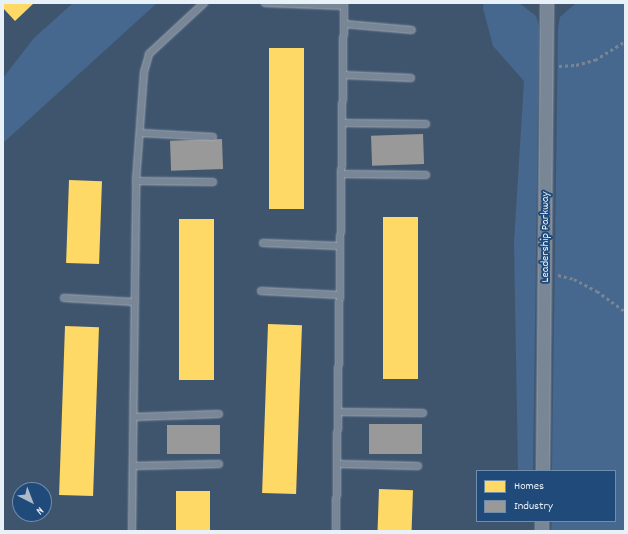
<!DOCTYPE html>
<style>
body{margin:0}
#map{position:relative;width:628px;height:534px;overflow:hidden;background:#3f556e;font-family:Dekko,sans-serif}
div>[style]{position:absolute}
.green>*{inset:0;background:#46688e}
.homes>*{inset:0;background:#ffd966;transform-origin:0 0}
.industry>*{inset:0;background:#999;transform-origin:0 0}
.path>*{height:2.5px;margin-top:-1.25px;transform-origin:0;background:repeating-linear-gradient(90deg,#798592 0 3px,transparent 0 6px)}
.roads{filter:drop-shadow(0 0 1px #9faab7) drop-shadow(0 0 1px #9faab7)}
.service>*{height:6px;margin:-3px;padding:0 3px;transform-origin:3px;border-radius:3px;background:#798695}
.minor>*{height:12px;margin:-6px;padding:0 6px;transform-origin:6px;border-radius:6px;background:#798695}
span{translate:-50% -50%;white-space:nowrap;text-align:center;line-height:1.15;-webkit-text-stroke:4px #1f4a7a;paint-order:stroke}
.street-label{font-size:12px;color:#e8f1f8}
.frame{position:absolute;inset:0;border:4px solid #e8f1f8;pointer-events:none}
.legend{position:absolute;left:476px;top:470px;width:140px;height:52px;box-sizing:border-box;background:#1f4a7a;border:1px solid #6f8dac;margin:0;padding:5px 7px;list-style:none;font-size:12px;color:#e8f1f8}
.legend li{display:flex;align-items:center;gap:8px;height:20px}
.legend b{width:20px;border:1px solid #6f8dac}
.north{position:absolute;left:12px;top:482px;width:40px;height:40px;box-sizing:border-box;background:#1f4a7a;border:1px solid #6f8dac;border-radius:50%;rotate:138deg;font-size:11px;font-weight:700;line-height:16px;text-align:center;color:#e8f1f8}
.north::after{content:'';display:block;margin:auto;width:14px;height:18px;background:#adbac8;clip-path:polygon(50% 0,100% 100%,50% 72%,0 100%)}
</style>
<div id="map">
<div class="green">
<i style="clip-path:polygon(73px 3px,157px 3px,3px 143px,3px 78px,34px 38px)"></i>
<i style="clip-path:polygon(484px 3px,519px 3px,536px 16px,539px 26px,533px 471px,518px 471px,514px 242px,524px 81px,493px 46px,483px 8px)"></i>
<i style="clip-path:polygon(576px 3px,625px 3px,625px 531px,551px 531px,552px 521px,615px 521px,615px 471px,552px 471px,558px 27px,560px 17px)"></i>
</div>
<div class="homes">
<i style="clip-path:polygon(3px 3px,34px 3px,15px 21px,3px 8px)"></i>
<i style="left:269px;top:48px;width:35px;height:161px"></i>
<i style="left:69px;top:180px;width:33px;height:83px;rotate:2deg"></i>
<i style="left:383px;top:217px;width:35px;height:162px"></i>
<i style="left:179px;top:219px;width:35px;height:161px"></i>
<i style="left:268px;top:324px;width:34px;height:169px;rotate:2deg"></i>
<i style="left:65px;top:326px;width:34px;height:169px;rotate:2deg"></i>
<i style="left:379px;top:489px;width:34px;height:42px;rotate:2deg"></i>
<i style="left:176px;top:491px;width:34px;height:40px"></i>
</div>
<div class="industry">
<i style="left:423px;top:134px;width:30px;height:52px;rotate:88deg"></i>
<i style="left:222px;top:139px;width:30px;height:52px;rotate:88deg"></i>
<i style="left:369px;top:424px;width:53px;height:30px"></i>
<i style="left:167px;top:425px;width:53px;height:29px"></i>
</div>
<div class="path">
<i style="left:559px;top:66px;width:17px;rotate:-3deg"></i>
<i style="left:576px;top:65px;width:20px;rotate:-15deg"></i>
<i style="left:595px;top:60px;width:36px;rotate:-32deg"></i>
<i style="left:558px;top:275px;width:16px;rotate:14deg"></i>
<i style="left:574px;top:279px;width:26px;rotate:28deg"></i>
<i style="left:597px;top:291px;width:34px;rotate:36deg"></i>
</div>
<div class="roads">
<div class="service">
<i style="left:265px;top:3px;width:79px;rotate:2.2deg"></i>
<i style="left:344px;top:24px;width:68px;rotate:5deg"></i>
<i style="left:343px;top:75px;width:68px;rotate:2.5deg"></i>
<i style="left:342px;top:123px;width:84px;rotate:0.7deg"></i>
<i style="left:141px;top:133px;width:72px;rotate:3.2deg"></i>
<i style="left:341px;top:174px;width:85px;rotate:0.7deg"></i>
<i style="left:136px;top:181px;width:77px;rotate:0.7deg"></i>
<i style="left:263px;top:243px;width:77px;rotate:2.2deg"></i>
<i style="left:261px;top:291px;width:79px;rotate:2.9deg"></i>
<i style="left:64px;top:298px;width:71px;rotate:3.2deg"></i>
<i style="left:338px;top:412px;width:85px;rotate:0.7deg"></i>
<i style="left:134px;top:417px;width:85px;rotate:-2deg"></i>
<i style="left:337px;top:464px;width:81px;rotate:1.4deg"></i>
<i style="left:133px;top:466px;width:86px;rotate:-1.3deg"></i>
<i style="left:132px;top:531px;width:350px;rotate:-89.3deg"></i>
<i style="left:136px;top:181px;width:109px;rotate:-85.8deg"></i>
<i style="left:144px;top:72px;width:19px;rotate:-74deg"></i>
<i style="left:149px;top:54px;width:75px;rotate:-42.8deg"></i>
<i style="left:336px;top:531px;width:528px;rotate:-89.13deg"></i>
</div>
<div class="minor">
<i style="left:543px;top:471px;width:468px;rotate:-89.5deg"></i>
<i style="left:542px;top:531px;width:10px;rotate:-90deg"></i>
</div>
</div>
<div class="street-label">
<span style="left:546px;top:237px;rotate:-90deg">Leadership Parkway</span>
</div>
<div class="frame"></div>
<ul class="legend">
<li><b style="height:11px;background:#ffd966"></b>Homes</li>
<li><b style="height:11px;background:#999"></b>Industry</li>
</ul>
<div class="north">N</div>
</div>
